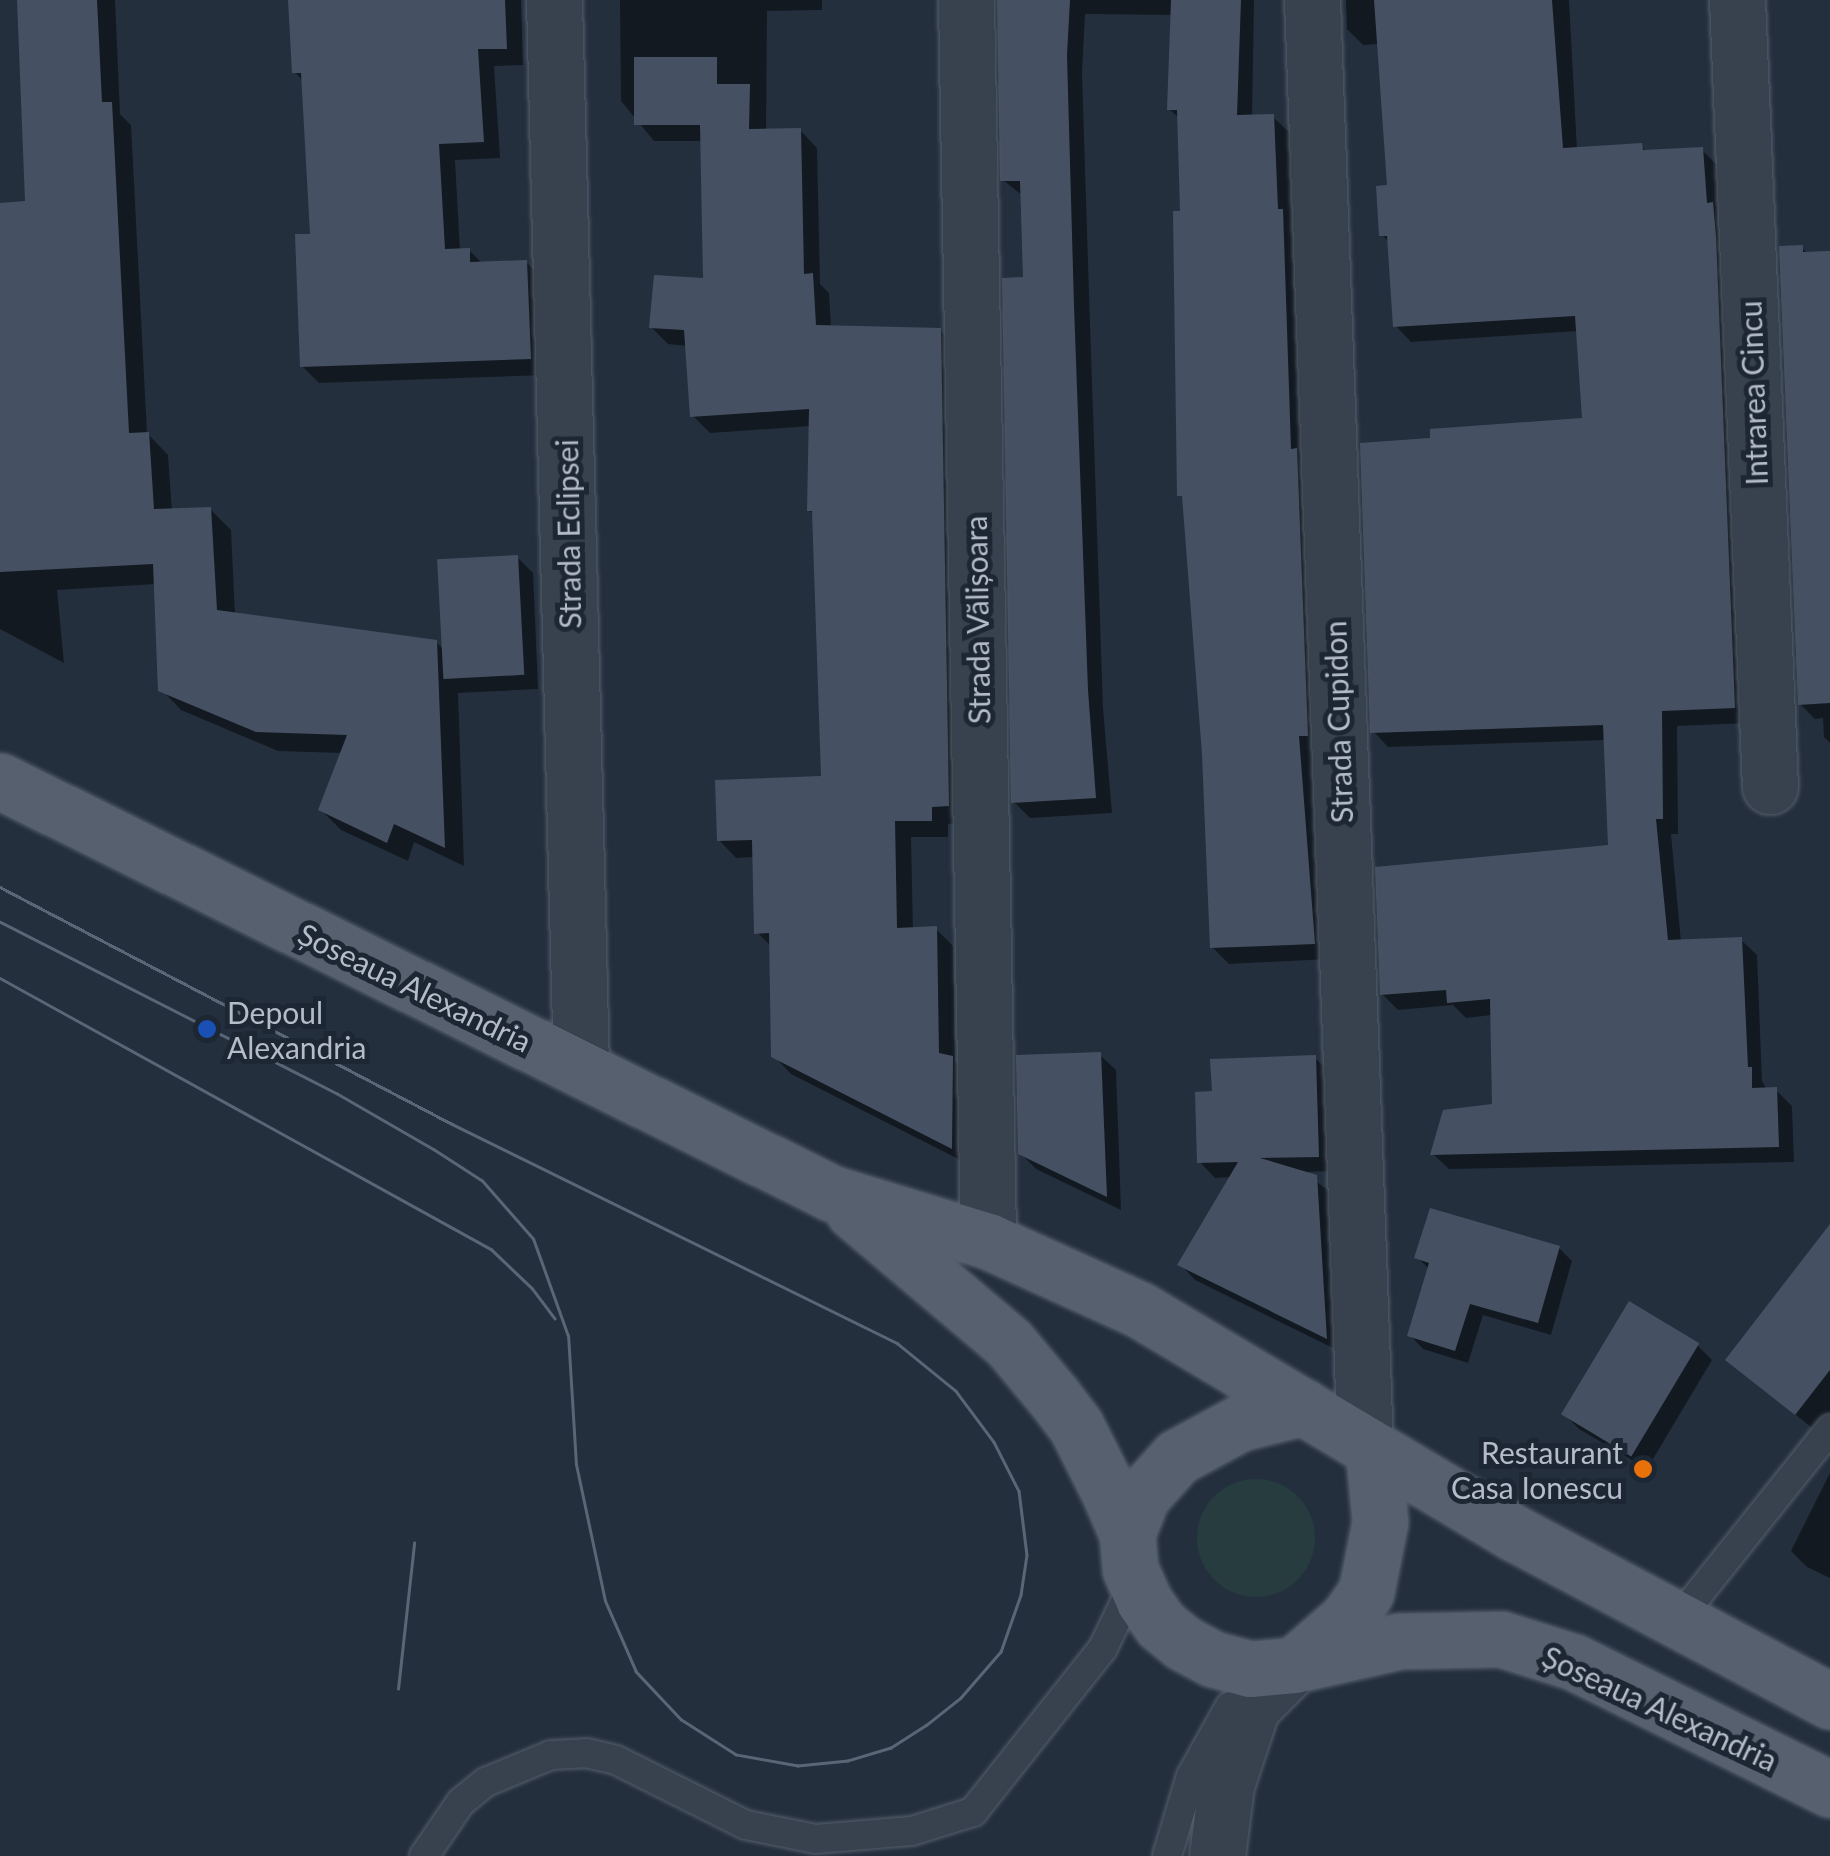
<!DOCTYPE html>
<meta charset="utf-8">
<style>
body{margin:0}
#map{position:relative;width:1830px;height:1856px;overflow:hidden;background:#242f3e;font-family:Lato,sans-serif}
div>[style]{position:absolute}
.green>*{inset:0;background:#263c3f}
.round{border-radius:50%}
.shadow>*{inset:0;background:#0007}
.building>*{inset:0;background:#455162;transform-origin:0 0}
.roads{filter:drop-shadow(0 0 2px #565f6c) drop-shadow(0 0 2px #565f6c)}
.service>*{height:28px;margin:-14px;padding:0 14px;transform-origin:14px;border-radius:14px;background:#38414e}
.minor>*{height:55px;margin:-27.5px;padding:0 27.5px;transform-origin:27.5px;border-radius:27.5px;background:#38414e}
.primary>*{height:55px;margin:-27.5px;padding:0 27.5px;transform-origin:27.5px;border-radius:27.5px;background:#56606e}
.tram>*{height:2.5px;margin:-1.25px;padding:0 1.25px;transform-origin:1.25px;border-radius:1.25px;background:#5a6575}
.dots>*{width:28px;height:28px;translate:-50% -50%;box-sizing:border-box;border:5px solid #1d2633;border-radius:50%}
span{translate:-50% -50%;white-space:nowrap;text-align:center;line-height:1.15;-webkit-text-stroke:10px #1d2633;paint-order:stroke}
.street-label{font-size:30px;color:#b4bcc9}
.poi-label{font-size:30px;color:#b4bcc9}
.left{translate:0 -50%;text-align:left}
.right{translate:-100% -50%;text-align:right}
</style>
<div id="map">
<div class="green">
<i class="round" style="left:1197px;top:1479px;width:118px;height:118px"></i>
</div>
<div class="shadow">
<i style="clip-path:polygon(19px 0,115px 0,120px 114px,131px 125px,147px 433px,168px 455px,172px 511px,210px 509px,231px 530px,235px 615px,436px 642px,444px 650px,517px 557px,533px 573px,538px 689px,458px 693px,464px 866px,414px 842px,408px 861px,341px 830px,321px 810px,343px 753px,278px 751px,181px 710px,161px 689px,156px 584px,57px 590px,64px 663px,0 629px,0 307px,33px 306px)"></i>
<i style="clip-path:polygon(290px 0,521px 0,523px 65px,494px 66px,500px 158px,455px 160px,460px 251px,469px 250px,483px 264px,526px 262px,543px 279px,547px 375px,319px 383px,302px 366px,312px 236px,304px 82px,295px 72px)"></i>
<i style="clip-path:polygon(620px 0,822px 0,822px 10px,767px 11px,766px 131px,800px 130px,817px 148px,820px 284px,829px 293px,831px 328px,940px 330px,957px 348px,965px 823px,948px 824px,948px 837px,911px 837px,913px 930px,936px 929px,953px 946px,955px 1062px,970px 1076px,968px 1164px,791px 1074px,774px 1056px,772px 947px,757px 932px,755px 857px,736px 858px,719px 840px,824px 778px,814px 515px,809px 510px,811px 426px,710px 433px,693px 416px,687px 346px,668px 344px,651px 327px,706px 281px,703px 141px,654px 141px,621px 101px)"></i>
<i style="clip-path:polygon(1000px 0,1254px 0,1252px 118px,1273px 117px,1290px 133px,1330px 959px,1229px 964px,1212px 947px,1204px 754px,1185px 500px,1180px 495px,1183px 214px,1180px 119px,1169px 109px,1173px 15px,1085px 14px,1082px 73px,1090px 324px,1103px 708px,1112px 813px,1030px 818px,1014px 802px,1026px 279px,1023px 196px,1003px 180px)"></i>
<i style="clip-path:polygon(1346px 0,1569px 0,1577px 150px,1641px 146px,1648px 153px,1702px 150px,1718px 166px,1750px 723px,1677px 726px,1678px 834px,1671px 834px,1681px 942px,1741px 940px,1757px 955px,1762px 1081px,1767px 1090px,1776px 1090px,1792px 1106px,1794px 1162px,1449px 1169px,1433px 1154px,1494px 1106px,1492px 1015px,1466px 1018px,1453px 1005px,1398px 1010px,1382px 994px,1610px 847px,1606px 740px,1388px 747px,1373px 731px,1433px 440px,1584px 420px,1579px 331px,1411px 342px,1396px 326px,1390px 243px,1382px 235px,1389px 188px,1380px 44px,1363px 45px,1347px 29px)"></i>
<i style="clip-path:polygon(1802px 248px,1809px 255px,1830px 254px,1830px 743px,1824px 737px,1823px 718px,1815px 719px,1800px 704px)"></i>
<i style="clip-path:polygon(1100px 1055px,1116px 1070px,1121px 1210px,1036px 1169px,1020px 1153px)"></i>
<i style="clip-path:polygon(1315px 1058px,1331px 1073px,1334px 1171px,1303px 1172px,1332px 1193px,1341px 1352px,1195px 1280px,1180px 1264px,1232px 1177px,1215px 1178px,1200px 1162px,1214px 1093px)"></i>
<i style="clip-path:polygon(1830px 1244px,1830px 1437px,1827px 1440px,1728px 1360px)"></i>
<i style="clip-path:polygon(1559px 1248px,1572px 1261px,1551px 1335px,1483px 1315px,1468px 1363px,1423px 1349px,1410px 1335px,1430px 1270px,1417px 1257px)"></i>
<i style="clip-path:polygon(1697px 1345px,1712px 1360px,1647px 1469px,1579px 1429px,1564px 1414px)"></i>
<i style="clip-path:polygon(1830px 1473px,1830px 1578px,1807px 1567px,1791px 1551px)"></i>
</div>
<div class="building">
<i style="clip-path:polygon(17px 0,97px 0,102px 102px,112px 102px,129px 433px,149px 432px,154px 509px,211px 507px,217px 610px,437px 640px,445px 848px,394px 824px,387px 843px,318px 810px,347px 735px,256px 732px,158px 691px,153px 564px,0 572px,0 203px,25px 201px)"></i>
<i style="clip-path:polygon(288px 0,505px 0,507px 49px,478px 49px,484px 142px,439px 144px,445px 249px,470px 248px,470px 262px,527px 260px,531px 359px,300px 367px,295px 234px,310px 234px,301px 73px,292px 73px)"></i>
<i style="clip-path:polygon(997px 0,1070px 0,1067px 55px,1074px 306px,1088px 690px,1096px 798px,1011px 803px,1002px 278px,1023px 277px,1020px 181px,1000px 181px)"></i>
<i style="clip-path:polygon(1171px 0,1241px 0,1237px 115px,1274px 114px,1278px 209px,1283px 209px,1291px 449px,1297px 448px,1308px 736px,1299px 736px,1315px 944px,1210px 948px,1202px 754px,1182px 496px,1177px 496px,1173px 211px,1180px 211px,1177px 110px,1167px 110px)"></i>
<i style="clip-path:polygon(1374px 0,1552px 0,1563px 148px,1642px 143px,1643px 150px,1703px 147px,1707px 203px,1713px 202px,1716px 237px,1735px 708px,1662px 711px,1663px 819px,1656px 819px,1668px 940px,1742px 937px,1748px 1067px,1752px 1067px,1752px 1088px,1777px 1087px,1779px 1147px,1430px 1155px,1443px 1110px,1492px 1104px,1490px 999px,1447px 1003px,1446px 990px,1380px 995px,1375px 867px,1608px 845px,1603px 725px,1370px 733px,1360px 443px,1430px 438px,1430px 429px,1582px 418px,1575px 316px,1393px 327px,1387px 236px,1379px 236px,1376px 186px,1387px 185px)"></i>
<i style="clip-path:polygon(634px 57px,717px 57px,717px 84px,750px 84px,749px 129px,801px 128px,804px 274px,813px 273px,816px 325px,941px 328px,949px 806px,932px 807px,932px 821px,895px 821px,897px 928px,937px 926px,939px 1053px,953px 1056px,952px 1149px,771px 1057px,769px 933px,754px 934px,752px 840px,717px 841px,715px 780px,821px 776px,812px 511px,807px 511px,809px 409px,690px 417px,684px 330px,649px 328px,654px 275px,703px 278px,700px 125px,634px 125px)"></i>
<i style="clip-path:polygon(1803px 245px,1803px 252px,1830px 251px,1830px 703px,1798px 705px,1779px 246px)"></i>
<i style="left:518px;top:555px;width:120px;height:81px;rotate:87deg"></i>
<i style="clip-path:polygon(1101px 1052px,1107px 1197px,1018px 1154px,1016px 1055px)"></i>
<i style="clip-path:polygon(1316px 1055px,1319px 1157px,1260px 1158px,1317px 1175px,1327px 1339px,1177px 1265px,1238px 1162px,1197px 1163px,1195px 1092px,1212px 1091px,1210px 1059px)"></i>
<i style="clip-path:polygon(1430px 1208px,1560px 1246px,1538px 1323px,1470px 1304px,1455px 1351px,1407px 1336px,1429px 1263px,1414px 1258px)"></i>
<i style="clip-path:polygon(1830px 1224px,1830px 1370px,1795px 1415px,1725px 1360px)"></i>
<i style="left:1629px;top:1301px;width:82px;height:132px;rotate:31deg"></i>
</div>
<div class="roads">
<div class="service">
<i style="left:1677px;top:1621px;width:246px;rotate:-51.4deg"></i>
<i style="left:424px;top:1856px;width:65px;rotate:-55.6deg"></i>
<i style="left:461px;top:1802px;width:32px;rotate:-39deg"></i>
<i style="left:486px;top:1782px;width:70px;rotate:-22.6deg"></i>
<i style="left:551px;top:1755px;width:35px;rotate:-3deg"></i>
<i style="left:586px;top:1753px;width:31px;rotate:13deg"></i>
<i style="left:616px;top:1760px;width:145px;rotate:26.6deg"></i>
<i style="left:746px;top:1825px;width:71px;rotate:11.3deg"></i>
<i style="left:816px;top:1839px;width:96px;rotate:-4.8deg"></i>
<i style="left:912px;top:1831px;width:64px;rotate:-17.3deg"></i>
<i style="left:973px;top:1812px;width:209px;rotate:-51.6deg"></i>
<i style="left:1103px;top:1648px;width:55px;rotate:-64.4deg"></i>
<i style="left:1127px;top:1598px;width:17px;rotate:-83deg"></i>
<i style="left:1167px;top:1856px;width:84px;rotate:-73.3deg"></i>
<i style="left:1191px;top:1776px;width:80px;rotate:-60.9deg"></i>
</div>
<div class="minor">
<i style="left:554px;top:0;width:1069px;rotate:88.55deg"></i>
<i style="left:966px;top:0;width:1241px;rotate:88.98deg"></i>
<i style="left:1312px;top:0;width:1445px;rotate:87.9deg"></i>
<i style="left:1737px;top:0;width:787px;rotate:87.6deg"></i>
<i style="left:1217px;top:1856px;width:72px;rotate:-82.8deg"></i>
<i style="left:1226px;top:1785px;width:82px;rotate:-71.6deg"></i>
<i style="left:1252px;top:1707px;width:59px;rotate:-45deg"></i>
</div>
<div class="primary">
<i style="left:0;top:781px;width:928px;rotate:26.37deg"></i>
<i style="left:831px;top:1193px;width:164px;rotate:17deg"></i>
<i style="left:988px;top:1241px;width:167px;rotate:24.4deg"></i>
<i style="left:1140px;top:1310px;width:435px;rotate:30.8deg"></i>
<i style="left:1514px;top:1533px;width:358px;rotate:28deg"></i>
<i style="left:853px;top:1211px;width:204px;rotate:40.2deg"></i>
<i style="left:1009px;top:1343px;width:70px;rotate:50.2deg"></i>
<i style="left:1054px;top:1397px;width:36px;rotate:53deg"></i>
<i style="left:1076px;top:1426px;width:74px;rotate:63.4deg"></i>
<i style="left:1109px;top:1492px;width:46px;rotate:66.8deg"></i>
<i style="left:1127px;top:1534px;width:35px;rotate:85deg"></i>
<i style="left:1130px;top:1569px;width:35px;rotate:66deg"></i>
<i style="left:1144px;top:1601px;width:29px;rotate:55deg"></i>
<i style="left:1161px;top:1625px;width:28px;rotate:39deg"></i>
<i style="left:1183px;top:1643px;width:34px;rotate:28deg"></i>
<i style="left:1213px;top:1659px;width:38px;rotate:15deg"></i>
<i style="left:1250px;top:1669px;width:44px;rotate:-5.2deg"></i>
<i style="left:1294px;top:1665px;width:109px;rotate:-12.8deg"></i>
<i style="left:1400px;top:1641px;width:101px;rotate:-1.1deg"></i>
<i style="left:1501px;top:1639px;width:77px;rotate:17.5deg"></i>
<i style="left:1574px;top:1662px;width:286px;rotate:26.4deg"></i>
<i style="left:1127px;top:1534px;width:41px;rotate:-68.5deg"></i>
<i style="left:1142px;top:1496px;width:52px;rotate:-48.1deg"></i>
<i style="left:1177px;top:1457px;width:72px;rotate:-28.4deg"></i>
<i style="left:1240px;top:1423px;width:66px;rotate:-14deg"></i>
<i style="left:1299px;top:1661px;width:64px;rotate:-41.2deg"></i>
<i style="left:1347px;top:1619px;width:33px;rotate:-55deg"></i>
<i style="left:1366px;top:1592px;width:71px;rotate:-78.7deg"></i>
<i style="left:1380px;top:1522px;width:73px;rotate:-95.5deg"></i>
</div>
</div>
<div class="tram">
<i style="left:0;top:887px;width:510px;rotate:27.67deg"></i>
<i style="left:452px;top:1124px;width:496px;rotate:26.2deg"></i>
<i style="left:897px;top:1343px;width:76px;rotate:39.1deg"></i>
<i style="left:956px;top:1391px;width:64px;rotate:53.3deg"></i>
<i style="left:994px;top:1442px;width:55px;rotate:63deg"></i>
<i style="left:1019px;top:1491px;width:64px;rotate:82.9deg"></i>
<i style="left:1027px;top:1555px;width:40px;rotate:98.5deg"></i>
<i style="left:1021px;top:1595px;width:60px;rotate:109.3deg"></i>
<i style="left:1001px;top:1652px;width:61px;rotate:131deg"></i>
<i style="left:961px;top:1698px;width:43px;rotate:141.5deg"></i>
<i style="left:927px;top:1725px;width:43px;rotate:147.4deg"></i>
<i style="left:891px;top:1748px;width:45px;rotate:163.2deg"></i>
<i style="left:848px;top:1761px;width:50px;rotate:174.3deg"></i>
<i style="left:798px;top:1766px;width:63px;rotate:-169.9deg"></i>
<i style="left:736px;top:1755px;width:65px;rotate:-147.5deg"></i>
<i style="left:681px;top:1720px;width:66px;rotate:-133.2deg"></i>
<i style="left:636px;top:1672px;width:77px;rotate:-113.6deg"></i>
<i style="left:605px;top:1601px;width:139px;rotate:-102deg"></i>
<i style="left:576px;top:1465px;width:129px;rotate:-93.5deg"></i>
<i style="left:568px;top:1336px;width:103px;rotate:-109.8deg"></i>
<i style="left:533px;top:1239px;width:77px;rotate:-131.3deg"></i>
<i style="left:482px;top:1181px;width:57px;rotate:-147.1deg"></i>
<i style="left:434px;top:1150px;width:112px;rotate:-150deg"></i>
<i style="left:337px;top:1094px;width:378px;rotate:-153deg"></i>
<i style="left:0;top:978px;width:561px;rotate:28.9deg"></i>
<i style="left:491px;top:1249px;width:57px;rotate:43.6deg"></i>
<i style="left:532px;top:1288px;width:38px;rotate:53deg"></i>
<i style="left:398px;top:1689px;width:147px;rotate:-83.7deg"></i>
</div>
<div class="dots">
<i style="left:207px;top:1029px;background:#1a4fb4"></i>
<i style="left:1643px;top:1469px;background:#e8710a"></i>
</div>
<div class="street-label">
<span style="left:1753px;top:393px;rotate:-92deg">Intrarea Cincu</span>
<span style="left:568px;top:534px;rotate:-91deg">Strada Eclipsei</span>
<span style="left:977px;top:620px;rotate:-91deg">Strada Vălișoara</span>
<span style="left:1338px;top:722px;rotate:-92deg">Strada Cupidon</span>
<span style="left:415px;top:987px;rotate:26deg">Șoseaua Alexandria</span>
<span style="left:1660px;top:1708px;rotate:25deg">Șoseaua Alexandria</span>
</div>
<div class="poi-label">
<span class="left" style="left:227px;top:1029px">Depoul<br>Alexandria</span>
<span class="right" style="left:1623px;top:1469px">Restaurant<br>Casa Ionescu</span>
</div>
</div>
